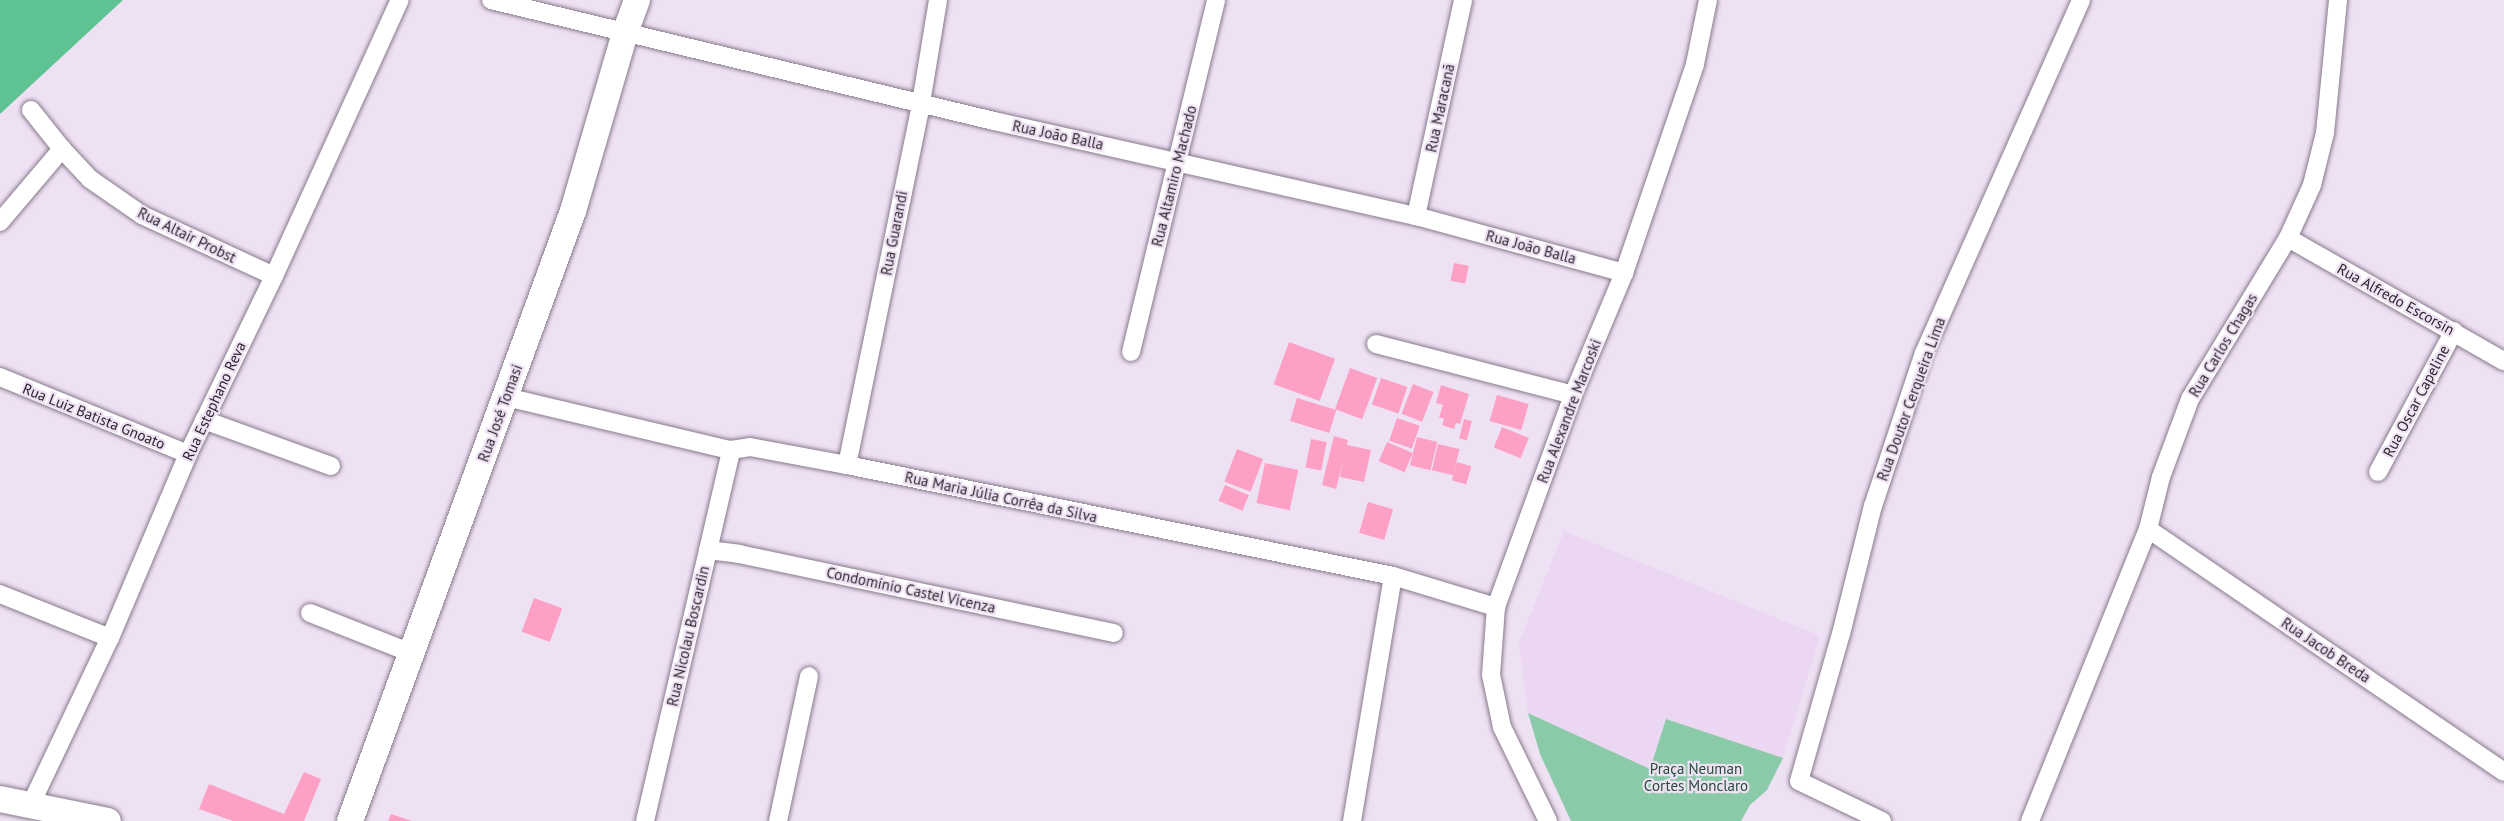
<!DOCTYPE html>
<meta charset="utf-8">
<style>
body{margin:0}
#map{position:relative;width:2504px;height:821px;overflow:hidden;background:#efe1f4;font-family:"PT Sans",sans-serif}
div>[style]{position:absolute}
.built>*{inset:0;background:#ebd7f1}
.green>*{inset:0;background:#8acaa8}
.forest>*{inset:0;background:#5ec393}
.building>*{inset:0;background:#fda0c5;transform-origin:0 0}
.roads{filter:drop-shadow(0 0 2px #877a8b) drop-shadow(0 0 2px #877a8b)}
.street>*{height:18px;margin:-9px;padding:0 9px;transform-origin:9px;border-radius:9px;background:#fff}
.secondary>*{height:26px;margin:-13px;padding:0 13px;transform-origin:13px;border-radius:13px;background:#fff}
span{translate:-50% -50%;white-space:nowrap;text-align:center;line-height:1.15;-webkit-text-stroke:4.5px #efe1f4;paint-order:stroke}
.street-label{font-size:15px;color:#2a252c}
.park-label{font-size:15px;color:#234d39}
</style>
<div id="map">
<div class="built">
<i style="clip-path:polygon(1564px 531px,1820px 636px,1783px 758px,1666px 719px,1650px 769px,1528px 713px,1519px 643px)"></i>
</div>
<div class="green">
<i style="clip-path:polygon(1528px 713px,1650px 769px,1666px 719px,1783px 758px,1767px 790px,1750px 805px,1741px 821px,1571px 821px,1540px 754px)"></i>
</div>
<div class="forest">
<i style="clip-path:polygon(0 0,123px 0,0 114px)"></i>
</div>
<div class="building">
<i style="left:1454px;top:263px;width:15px;height:18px;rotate:11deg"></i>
<i style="left:1289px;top:342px;width:49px;height:45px;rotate:20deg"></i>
<i style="left:1350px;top:368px;width:29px;height:44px;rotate:20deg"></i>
<i style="left:1381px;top:378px;width:28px;height:28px;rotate:19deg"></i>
<i style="left:1413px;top:384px;width:22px;height:32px;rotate:21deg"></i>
<i style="clip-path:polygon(1441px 385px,1469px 394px,1460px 424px,1456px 423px,1454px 429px,1442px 425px,1444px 419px,1439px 417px,1443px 405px,1436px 403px)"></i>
<i style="left:1497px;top:395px;width:33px;height:27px;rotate:16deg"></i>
<i style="left:1297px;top:398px;width:41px;height:24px;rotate:17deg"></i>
<i style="left:1397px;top:418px;width:24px;height:24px;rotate:19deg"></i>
<i style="left:1464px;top:419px;width:8px;height:20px;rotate:14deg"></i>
<i style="left:1502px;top:427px;width:29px;height:22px;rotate:22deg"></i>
<i style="clip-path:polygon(1334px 436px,1348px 440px,1347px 445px,1371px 450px,1364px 482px,1340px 477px,1343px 462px,1336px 489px,1322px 485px)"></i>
<i style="left:1417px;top:437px;width:21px;height:29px;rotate:14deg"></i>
<i style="left:1311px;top:439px;width:16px;height:29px;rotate:11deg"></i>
<i style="left:1387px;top:442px;width:28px;height:21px;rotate:23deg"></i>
<i style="left:1438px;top:444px;width:22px;height:27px;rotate:13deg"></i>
<i style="left:1237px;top:449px;width:28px;height:35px;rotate:21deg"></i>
<i style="left:1457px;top:462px;width:15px;height:19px;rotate:16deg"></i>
<i style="left:1265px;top:463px;width:34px;height:41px;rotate:12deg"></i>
<i style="left:1225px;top:485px;width:26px;height:17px;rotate:23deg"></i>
<i style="left:1368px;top:502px;width:26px;height:32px;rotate:16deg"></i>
<i style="left:534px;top:598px;width:30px;height:36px;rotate:20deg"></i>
<i style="clip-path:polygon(304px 772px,321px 779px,304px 821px,233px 821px,199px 809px,209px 784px,284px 814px)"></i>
<i style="clip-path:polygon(391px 814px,412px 821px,388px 821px)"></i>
</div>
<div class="roads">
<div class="street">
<i style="left:491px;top:0;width:517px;rotate:13.53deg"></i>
<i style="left:994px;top:121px;width:433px;rotate:12.7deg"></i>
<i style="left:1416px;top:216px;width:216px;rotate:15.3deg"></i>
<i style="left:31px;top:110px;width:50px;rotate:51.5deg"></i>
<i style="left:62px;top:149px;width:41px;rotate:47deg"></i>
<i style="left:90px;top:179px;width:63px;rotate:34.7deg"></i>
<i style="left:142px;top:215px;width:145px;rotate:24.8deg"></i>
<i style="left:1416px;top:216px;width:221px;rotate:-77.7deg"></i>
<i style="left:0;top:222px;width:96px;rotate:-49.7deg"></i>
<i style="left:2288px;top:238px;width:249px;rotate:29.7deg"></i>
<i style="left:1376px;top:344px;width:203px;rotate:14.5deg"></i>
<i style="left:1131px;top:352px;width:362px;rotate:-76.4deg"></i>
<i style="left:0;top:377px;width:203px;rotate:22.3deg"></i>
<i style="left:506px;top:397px;width:231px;rotate:13.3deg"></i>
<i style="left:731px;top:450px;width:19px;rotate:-9deg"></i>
<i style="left:750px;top:447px;width:99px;rotate:10.5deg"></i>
<i style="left:847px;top:465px;width:557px;rotate:11.49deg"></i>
<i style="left:1393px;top:576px;width:108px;rotate:16.8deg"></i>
<i style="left:204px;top:420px;width:135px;rotate:19.9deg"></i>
<i style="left:847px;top:465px;width:369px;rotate:-78.4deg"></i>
<i style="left:921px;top:103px;width:104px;rotate:-80.6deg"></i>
<i style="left:2378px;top:472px;width:160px;rotate:-61.7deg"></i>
<i style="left:2148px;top:529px;width:431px;rotate:34.3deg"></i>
<i style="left:708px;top:550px;width:31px;rotate:7deg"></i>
<i style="left:739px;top:554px;width:383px;rotate:11.9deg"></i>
<i style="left:0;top:594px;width:118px;rotate:21.8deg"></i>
<i style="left:310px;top:613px;width:109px;rotate:21.6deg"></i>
<i style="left:31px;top:804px;width:184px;rotate:-64.6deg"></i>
<i style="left:110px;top:638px;width:200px;rotate:-67deg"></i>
<i style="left:188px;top:454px;width:198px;rotate:-64.2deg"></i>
<i style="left:274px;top:276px;width:303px;rotate:-65.5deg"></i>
<i style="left:645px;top:821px;width:381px;rotate:-76.9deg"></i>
<i style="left:778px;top:821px;width:148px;rotate:-77.9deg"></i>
<i style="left:1352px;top:821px;width:248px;rotate:-80.5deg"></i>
<i style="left:1548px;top:821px;width:105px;rotate:-116.1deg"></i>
<i style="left:1502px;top:727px;width:53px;rotate:-101.9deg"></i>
<i style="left:1491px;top:675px;width:68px;rotate:-85.8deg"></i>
<i style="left:1496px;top:607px;width:226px;rotate:-70deg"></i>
<i style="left:1573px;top:395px;width:132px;rotate:-67.3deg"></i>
<i style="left:1624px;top:273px;width:221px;rotate:-71.2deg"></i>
<i style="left:1695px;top:64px;width:65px;rotate:-78.5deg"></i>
<i style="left:1882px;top:821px;width:92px;rotate:-154.3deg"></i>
<i style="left:1799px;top:781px;width:153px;rotate:-74.1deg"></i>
<i style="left:1841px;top:634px;width:132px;rotate:-76deg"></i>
<i style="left:1873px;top:506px;width:161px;rotate:-71.6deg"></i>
<i style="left:1924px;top:353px;width:386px;rotate:-66deg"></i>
<i style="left:2030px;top:821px;width:315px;rotate:-68deg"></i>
<i style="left:2148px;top:529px;width:54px;rotate:-76deg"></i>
<i style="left:2161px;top:477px;width:83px;rotate:-69.6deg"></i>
<i style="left:2190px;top:399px;width:188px;rotate:-58.7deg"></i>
<i style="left:2288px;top:238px;width:58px;rotate:-65.6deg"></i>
<i style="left:2312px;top:185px;width:54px;rotate:-76deg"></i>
<i style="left:2325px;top:133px;width:134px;rotate:-84.4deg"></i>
</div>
<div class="secondary">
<i style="left:0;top:799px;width:110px;rotate:11.5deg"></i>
<i style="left:350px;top:821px;width:649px;rotate:-69.92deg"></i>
<i style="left:573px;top:211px;width:185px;rotate:-73.7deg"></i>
<i style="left:625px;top:33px;width:35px;rotate:-70deg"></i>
</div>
</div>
<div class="street-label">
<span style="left:1440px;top:108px;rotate:-78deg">Rua Maracanã</span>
<span style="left:1058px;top:135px;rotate:12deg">Rua João Balla</span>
<span style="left:1174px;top:176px;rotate:-76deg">Rua Altamiro Machado</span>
<span style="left:894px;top:233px;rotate:-79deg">Rua Guarandi</span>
<span style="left:187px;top:235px;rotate:26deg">Rua Altair Probst</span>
<span style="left:1531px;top:247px;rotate:15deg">Rua João Balla</span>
<span style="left:2396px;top:299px;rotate:29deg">Rua Alfredo Escorsin</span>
<span style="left:2223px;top:345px;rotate:-59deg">Rua Carlos Chagas</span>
<span style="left:1911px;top:399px;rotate:-70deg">Rua Doutor Cerqueira Lima</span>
<span style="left:214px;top:401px;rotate:-65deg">Rua Estephano Reva</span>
<span style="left:2416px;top:401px;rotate:-62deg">Rua Oscar Capeline</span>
<span style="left:1569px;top:411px;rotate:-69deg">Rua Alexandre Marcoski</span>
<span style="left:500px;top:413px;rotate:-70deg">Rua José Tomasi</span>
<span style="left:94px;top:416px;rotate:22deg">Rua Luiz Batista Gnoato</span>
<span style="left:1001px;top:497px;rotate:12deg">Rua Maria Júlia Corrêa da Silva</span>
<span style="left:911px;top:590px;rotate:12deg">Condomínio Castel Vicenza</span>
<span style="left:688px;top:636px;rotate:-77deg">Rua Nicolau Boscardin</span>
<span style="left:2326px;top:650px;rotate:34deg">Rua Jacob Breda</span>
</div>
<div class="park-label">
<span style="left:1696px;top:777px">Praça Neuman<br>Cortes Monclaro</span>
</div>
</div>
